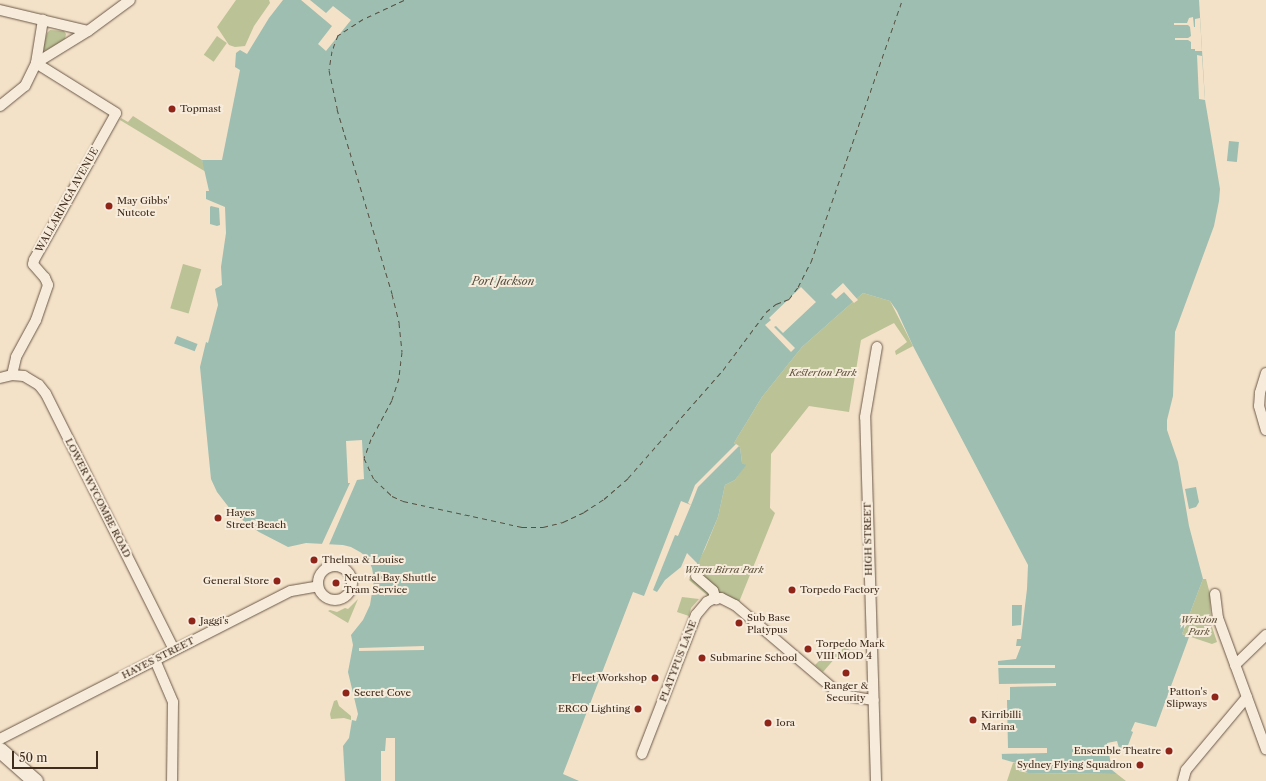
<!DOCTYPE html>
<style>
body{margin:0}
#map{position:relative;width:1266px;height:781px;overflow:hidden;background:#f3e1c8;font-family:"Libre Caslon Text",serif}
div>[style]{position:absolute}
.green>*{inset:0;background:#bbc295;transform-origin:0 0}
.water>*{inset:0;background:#9dbeb0;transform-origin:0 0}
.pier>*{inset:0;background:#f3e1c8;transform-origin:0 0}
.ferry>*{height:1px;margin-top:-0.5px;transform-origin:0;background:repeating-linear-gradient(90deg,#575042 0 5px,transparent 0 9px)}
.roads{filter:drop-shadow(0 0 1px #6d5948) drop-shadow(0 0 1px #6d5948)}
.minor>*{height:10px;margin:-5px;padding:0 5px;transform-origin:5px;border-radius:5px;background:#f7ecdb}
.minor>.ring{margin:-5px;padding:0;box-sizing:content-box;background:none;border:10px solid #f7ecdb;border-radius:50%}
.secondary>*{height:15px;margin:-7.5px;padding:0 7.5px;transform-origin:7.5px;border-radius:7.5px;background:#f7ecdb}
.dots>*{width:11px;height:11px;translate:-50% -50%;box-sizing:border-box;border:2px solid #f7ecdb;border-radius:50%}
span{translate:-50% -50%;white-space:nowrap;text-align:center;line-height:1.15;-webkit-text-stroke:4px #f7ecdb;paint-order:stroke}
.poi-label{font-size:10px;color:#402c1d}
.left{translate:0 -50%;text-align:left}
.right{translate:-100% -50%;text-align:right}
.street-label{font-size:10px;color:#402c1d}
.park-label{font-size:10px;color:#5f523b;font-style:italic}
.water-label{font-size:11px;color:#575042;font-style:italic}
.scale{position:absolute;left:12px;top:751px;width:86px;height:18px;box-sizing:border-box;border:2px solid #402c1d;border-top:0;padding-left:5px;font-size:12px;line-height:14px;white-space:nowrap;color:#402c1d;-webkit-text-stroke:3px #f7ecdb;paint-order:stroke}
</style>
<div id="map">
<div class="green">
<i style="clip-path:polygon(236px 0,269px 0,270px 3px,254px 26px,245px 46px,235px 47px,229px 45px,217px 27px)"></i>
<i style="clip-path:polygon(50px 30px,64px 31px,66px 34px,65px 39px,45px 51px,43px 48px,47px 33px)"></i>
<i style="left:217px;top:36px;width:12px;height:23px;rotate:35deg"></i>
<i style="clip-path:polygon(133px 116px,202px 160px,206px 172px,120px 120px,121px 118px,128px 122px)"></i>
<i style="left:183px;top:264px;width:19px;height:46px;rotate:16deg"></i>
<i style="clip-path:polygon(863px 293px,890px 301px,913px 346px,896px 355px,895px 351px,907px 342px,894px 323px,861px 340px,849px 412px,809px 406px,771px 454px,770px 508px,775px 513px,739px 602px,732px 598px,707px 595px,689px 580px,696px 571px,694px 569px,705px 549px,718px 517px,725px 485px,735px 480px,745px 465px,742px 463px,740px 447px,734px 443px,762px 397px,802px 347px)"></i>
<i style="clip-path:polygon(1203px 579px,1206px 579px,1210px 594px,1211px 624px,1217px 642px,1212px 644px,1182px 634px)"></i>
<i style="clip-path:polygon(682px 597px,699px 599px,691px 608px,689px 616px,677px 612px)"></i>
<i style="clip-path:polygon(358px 599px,348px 623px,328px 611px,330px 610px,337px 612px,345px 608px,348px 609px)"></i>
<i style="clip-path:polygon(845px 646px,855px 655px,855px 658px,848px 652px,845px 655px,843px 654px,839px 658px,836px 657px,823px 672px,815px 665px,831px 649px,836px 649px,840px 652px)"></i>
<i style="clip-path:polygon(337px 700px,339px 706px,351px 716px,351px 720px,344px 718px,331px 719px,330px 714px,334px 701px)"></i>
<i style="clip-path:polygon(1013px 763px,1016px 763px,1019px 771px,1028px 773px,1117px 774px,1126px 781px,1007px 781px)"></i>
</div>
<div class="water">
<i style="clip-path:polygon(283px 0,1199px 0,1205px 100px,1220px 189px,1219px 201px,1214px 226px,1175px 332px,1173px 396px,1167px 420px,1167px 430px,1178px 462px,1189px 526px,1203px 579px,1182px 634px,1189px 637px,1156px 727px,1135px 722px,1131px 731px,1133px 732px,1127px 748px,1119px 748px,1117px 741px,1107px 743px,1112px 770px,1117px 774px,1028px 773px,1019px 770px,1016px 763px,1002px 759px,998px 661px,1016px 659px,1021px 646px,1016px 646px,1017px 639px,1021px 639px,1027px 589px,1028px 565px,913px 346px,897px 311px,890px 301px,863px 293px,802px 347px,762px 397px,734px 443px,740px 447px,742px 463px,746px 465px,735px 480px,725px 485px,718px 517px,698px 564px,687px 553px,681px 567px,665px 580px,657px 592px,653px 590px,675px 535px,678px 536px,691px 505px,681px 501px,644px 596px,633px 592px,563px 774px,579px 781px,345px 781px,343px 746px,349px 738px,352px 720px,356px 721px,358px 714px,348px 672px,353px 645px,351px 635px,363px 620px,370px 605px,374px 580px,372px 568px,367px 557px,360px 552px,351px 547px,343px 545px,306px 543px,288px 547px,259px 532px,234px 514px,217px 492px,211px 479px,200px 367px,206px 342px,208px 343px,218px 305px,215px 289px,222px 285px,221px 267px,226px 233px,225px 207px,206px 199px,206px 191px,209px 191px,202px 160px,222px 160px,240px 70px,235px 67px,236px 53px,240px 50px,247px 54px,269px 18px)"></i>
<i style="left:1229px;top:141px;width:10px;height:20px;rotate:6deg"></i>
<i style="clip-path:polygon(211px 206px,219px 208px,220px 225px,217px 226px,210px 224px,210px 207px)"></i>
<i style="left:177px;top:336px;width:22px;height:8px;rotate:21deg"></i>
<i style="clip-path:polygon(1196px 487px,1199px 502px,1196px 507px,1189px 509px,1185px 489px)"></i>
<i style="clip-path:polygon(1012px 605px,1022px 605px,1021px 625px,1012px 626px)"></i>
</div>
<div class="pier">
<i style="clip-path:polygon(301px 0,310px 0,326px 13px,333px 6px,351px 20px,326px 51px,318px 44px,332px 26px)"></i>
<i style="clip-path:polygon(1193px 17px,1194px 27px,1195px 27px,1195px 19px,1200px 18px,1202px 51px,1195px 51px,1195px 49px,1191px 49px,1191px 42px,1188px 40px,1175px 40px,1175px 38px,1188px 38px,1191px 36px,1190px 27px,1188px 25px,1174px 25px,1174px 23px,1187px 23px,1189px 18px)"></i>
<i style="clip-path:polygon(1197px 55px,1202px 56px,1205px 100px,1199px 99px)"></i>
<i style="clip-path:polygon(843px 283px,858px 300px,854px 303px,844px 292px,836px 299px,831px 294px)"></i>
<i style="clip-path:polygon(801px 287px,816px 302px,783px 333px,776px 326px,774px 327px,795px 348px,791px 352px,765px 325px,771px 320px,769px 318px)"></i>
<i style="clip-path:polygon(362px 440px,364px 479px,357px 480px,328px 547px,321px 546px,350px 483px,348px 483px,346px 441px)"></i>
<i style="clip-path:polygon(736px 444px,739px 446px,698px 487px,691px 505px,688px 503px,695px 485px)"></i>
<i style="clip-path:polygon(424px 646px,424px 650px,359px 651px,359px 648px)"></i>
<i style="left:1055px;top:665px;width:3px;height:59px;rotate:90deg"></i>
<i style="clip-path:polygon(1056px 683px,1056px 686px,1010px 687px,1010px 700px,1007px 700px,1008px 748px,1047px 748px,1047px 753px,999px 754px,997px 684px)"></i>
<i style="clip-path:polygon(386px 738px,395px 738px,395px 781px,381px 781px,381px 751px,385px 751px)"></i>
</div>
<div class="ferry">
<i style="left:404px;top:0;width:45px;rotate:155.1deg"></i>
<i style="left:363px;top:19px;width:30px;rotate:147deg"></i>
<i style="left:338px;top:35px;width:17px;rotate:111deg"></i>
<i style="left:332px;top:51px;width:19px;rotate:99deg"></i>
<i style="left:329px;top:70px;width:40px;rotate:78deg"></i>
<i style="left:337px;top:109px;width:193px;rotate:73.4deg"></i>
<i style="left:392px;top:294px;width:30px;rotate:76deg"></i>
<i style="left:399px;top:323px;width:29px;rotate:84deg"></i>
<i style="left:402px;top:352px;width:26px;rotate:97deg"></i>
<i style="left:399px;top:378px;width:23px;rotate:108deg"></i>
<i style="left:392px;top:400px;width:44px;rotate:118.3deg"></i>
<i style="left:371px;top:439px;width:20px;rotate:110deg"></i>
<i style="left:364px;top:458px;width:23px;rotate:65deg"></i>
<i style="left:374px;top:479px;width:25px;rotate:43deg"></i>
<i style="left:392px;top:496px;width:12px;rotate:24deg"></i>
<i style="left:403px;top:501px;width:122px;rotate:12.3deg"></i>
<i style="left:522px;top:527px;width:21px"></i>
<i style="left:543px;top:527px;width:21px;rotate:-14deg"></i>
<i style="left:563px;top:522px;width:23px;rotate:-25deg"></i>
<i style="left:584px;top:512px;width:24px;rotate:-33deg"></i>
<i style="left:604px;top:499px;width:32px;rotate:-41deg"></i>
<i style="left:628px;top:478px;width:144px;rotate:-48.7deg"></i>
<i style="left:723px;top:370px;width:72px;rotate:-53.4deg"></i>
<i style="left:766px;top:312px;width:13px;rotate:-39deg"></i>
<i style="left:776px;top:304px;width:14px;rotate:-21deg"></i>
<i style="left:789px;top:299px;width:15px;rotate:-53deg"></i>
<i style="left:798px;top:287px;width:28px;rotate:-63deg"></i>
<i style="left:811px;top:262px;width:277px;rotate:-70.8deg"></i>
</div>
<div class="roads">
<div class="minor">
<i style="left:0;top:10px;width:90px;rotate:13.4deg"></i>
<i style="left:0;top:106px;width:32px;rotate:-39deg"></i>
<i style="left:25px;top:86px;width:25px;rotate:-64deg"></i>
<i style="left:36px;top:63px;width:61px;rotate:-31.6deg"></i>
<i style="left:88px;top:31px;width:52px;rotate:-36.4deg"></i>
<i style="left:1266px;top:373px;width:21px;rotate:107deg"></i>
<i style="left:1260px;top:393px;width:13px;rotate:94deg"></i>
<i style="left:1259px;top:406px;width:25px;rotate:74deg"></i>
<i style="left:12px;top:375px;width:18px;rotate:-77deg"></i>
<i style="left:16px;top:357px;width:42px;rotate:-61.6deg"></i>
<i style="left:36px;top:320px;width:37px;rotate:-71deg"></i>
<i style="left:48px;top:285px;width:8px;rotate:-113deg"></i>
<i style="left:45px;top:278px;width:18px;rotate:-131deg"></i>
<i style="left:33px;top:264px;width:4px;rotate:-76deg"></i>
<i style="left:34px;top:260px;width:168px;rotate:-60.8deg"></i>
<i style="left:116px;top:113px;width:94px;rotate:-148deg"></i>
<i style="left:36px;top:63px;width:44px;rotate:-80.8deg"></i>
<i style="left:0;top:378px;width:12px;rotate:-14deg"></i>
<i style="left:12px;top:375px;width:12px;rotate:5deg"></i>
<i style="left:24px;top:376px;width:17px;rotate:31deg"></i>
<i style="left:39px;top:385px;width:11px;rotate:52deg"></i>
<i style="left:46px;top:394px;width:286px;rotate:63.4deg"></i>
<i class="ring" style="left:318px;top:566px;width:24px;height:24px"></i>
<i style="left:696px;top:576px;width:23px;rotate:41deg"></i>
<i style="left:713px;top:591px;width:9px;rotate:69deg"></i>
<i style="left:1215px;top:594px;width:24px;rotate:83deg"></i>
<i style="left:1218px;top:618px;width:140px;rotate:69.9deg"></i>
<i style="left:155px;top:660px;width:46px;rotate:66.8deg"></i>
<i style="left:173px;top:702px;width:79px;rotate:90.7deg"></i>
<i style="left:1235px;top:665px;width:43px;rotate:-44.1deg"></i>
<i style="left:0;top:739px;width:326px;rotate:-27deg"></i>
<i style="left:291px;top:591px;width:27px;rotate:-10deg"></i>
<i style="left:642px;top:754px;width:149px;rotate:-68.8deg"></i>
<i style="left:696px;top:615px;width:17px;rotate:-50deg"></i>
<i style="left:707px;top:602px;width:7px;rotate:-27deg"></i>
<i style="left:713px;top:599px;width:8px;rotate:-7deg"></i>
<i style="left:721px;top:598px;width:16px;rotate:27deg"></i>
<i style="left:735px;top:605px;width:133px;rotate:40.4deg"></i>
<i style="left:836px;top:691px;width:13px;rotate:23deg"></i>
<i style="left:848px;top:696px;width:26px;rotate:9deg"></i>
<i style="left:876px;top:781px;width:364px;rotate:-91.7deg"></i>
<i style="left:865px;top:417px;width:71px;rotate:-80.3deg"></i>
<i style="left:1183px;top:781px;width:11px;rotate:-75deg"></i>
<i style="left:1186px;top:770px;width:95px;rotate:-50.1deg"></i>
</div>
<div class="secondary">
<i style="left:0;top:750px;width:47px;rotate:41.5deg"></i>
</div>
</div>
<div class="dots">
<i style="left:172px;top:109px;background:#8f2418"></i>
<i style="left:109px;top:206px;background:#8f2418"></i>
<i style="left:218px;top:518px;background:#8f2418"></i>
<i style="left:314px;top:560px;background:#8f2418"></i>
<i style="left:277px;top:581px;background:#8f2418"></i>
<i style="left:336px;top:583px;background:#8f2418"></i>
<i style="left:792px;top:590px;background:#8f2418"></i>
<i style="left:192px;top:621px;background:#8f2418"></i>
<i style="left:739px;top:623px;background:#8f2418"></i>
<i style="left:808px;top:649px;background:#8f2418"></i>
<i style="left:702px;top:658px;background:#8f2418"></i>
<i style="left:846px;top:673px;background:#8f2418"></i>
<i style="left:655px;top:678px;background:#8f2418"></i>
<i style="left:346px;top:693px;background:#8f2418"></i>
<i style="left:1215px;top:697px;background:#8f2418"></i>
<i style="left:638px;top:709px;background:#8f2418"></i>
<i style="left:973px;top:720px;background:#8f2418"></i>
<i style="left:768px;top:723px;background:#8f2418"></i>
<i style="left:1169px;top:751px;background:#8f2418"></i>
<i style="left:1140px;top:765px;background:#8f2418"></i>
</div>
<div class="poi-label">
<span class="left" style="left:180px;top:109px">Topmast</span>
<span class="left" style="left:117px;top:206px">May Gibbs'<br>Nutcote</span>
<span class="left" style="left:226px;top:518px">Hayes<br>Street Beach</span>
<span class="left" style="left:322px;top:560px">Thelma &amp; Louise</span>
<span class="left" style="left:344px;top:583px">Neutral Bay Shuttle<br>Tram Service</span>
<span class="right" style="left:269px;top:581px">General Store</span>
<span class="left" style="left:800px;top:590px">Torpedo Factory</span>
<span class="left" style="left:747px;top:623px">Sub Base<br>Platypus</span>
<span class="left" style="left:200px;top:621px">Jaggi's</span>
<span class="left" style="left:816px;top:649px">Torpedo Mark<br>VIII MOD 4</span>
<span class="left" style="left:710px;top:658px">Submarine School</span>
<span class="right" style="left:647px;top:678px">Fleet Workshop</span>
<span style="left:846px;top:691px">Ranger &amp;<br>Security</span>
<span class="right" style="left:1207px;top:697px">Patton's<br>Slipways</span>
<span class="left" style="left:354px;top:693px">Secret Cove</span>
<span class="right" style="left:630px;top:709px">ERCO Lighting</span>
<span class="left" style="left:981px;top:720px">Kirribilli<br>Marina</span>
<span class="left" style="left:776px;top:723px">Iora</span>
<span class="right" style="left:1161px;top:751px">Ensemble Theatre</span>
<span class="right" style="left:1132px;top:765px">Sydney Flying Squadron</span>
</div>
<div class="street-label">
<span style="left:67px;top:200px;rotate:-61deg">WALLARINGA AVENUE</span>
<span style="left:98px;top:498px;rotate:63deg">LOWER WYCOMBE ROAD</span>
<span style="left:868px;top:539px;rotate:-91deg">HIGH STREET</span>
<span style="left:158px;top:658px;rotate:-27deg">HAYES STREET</span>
<span style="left:678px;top:661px;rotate:-69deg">PLATYPUS LANE</span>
</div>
<div class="park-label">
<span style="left:823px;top:373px">Kesterton Park</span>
<span style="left:724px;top:570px">Wirra Birra Park</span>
<span style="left:1199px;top:625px">Wrixton<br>Park</span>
</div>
<div class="water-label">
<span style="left:503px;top:281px">Port Jackson</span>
</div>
<div class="scale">50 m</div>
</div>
